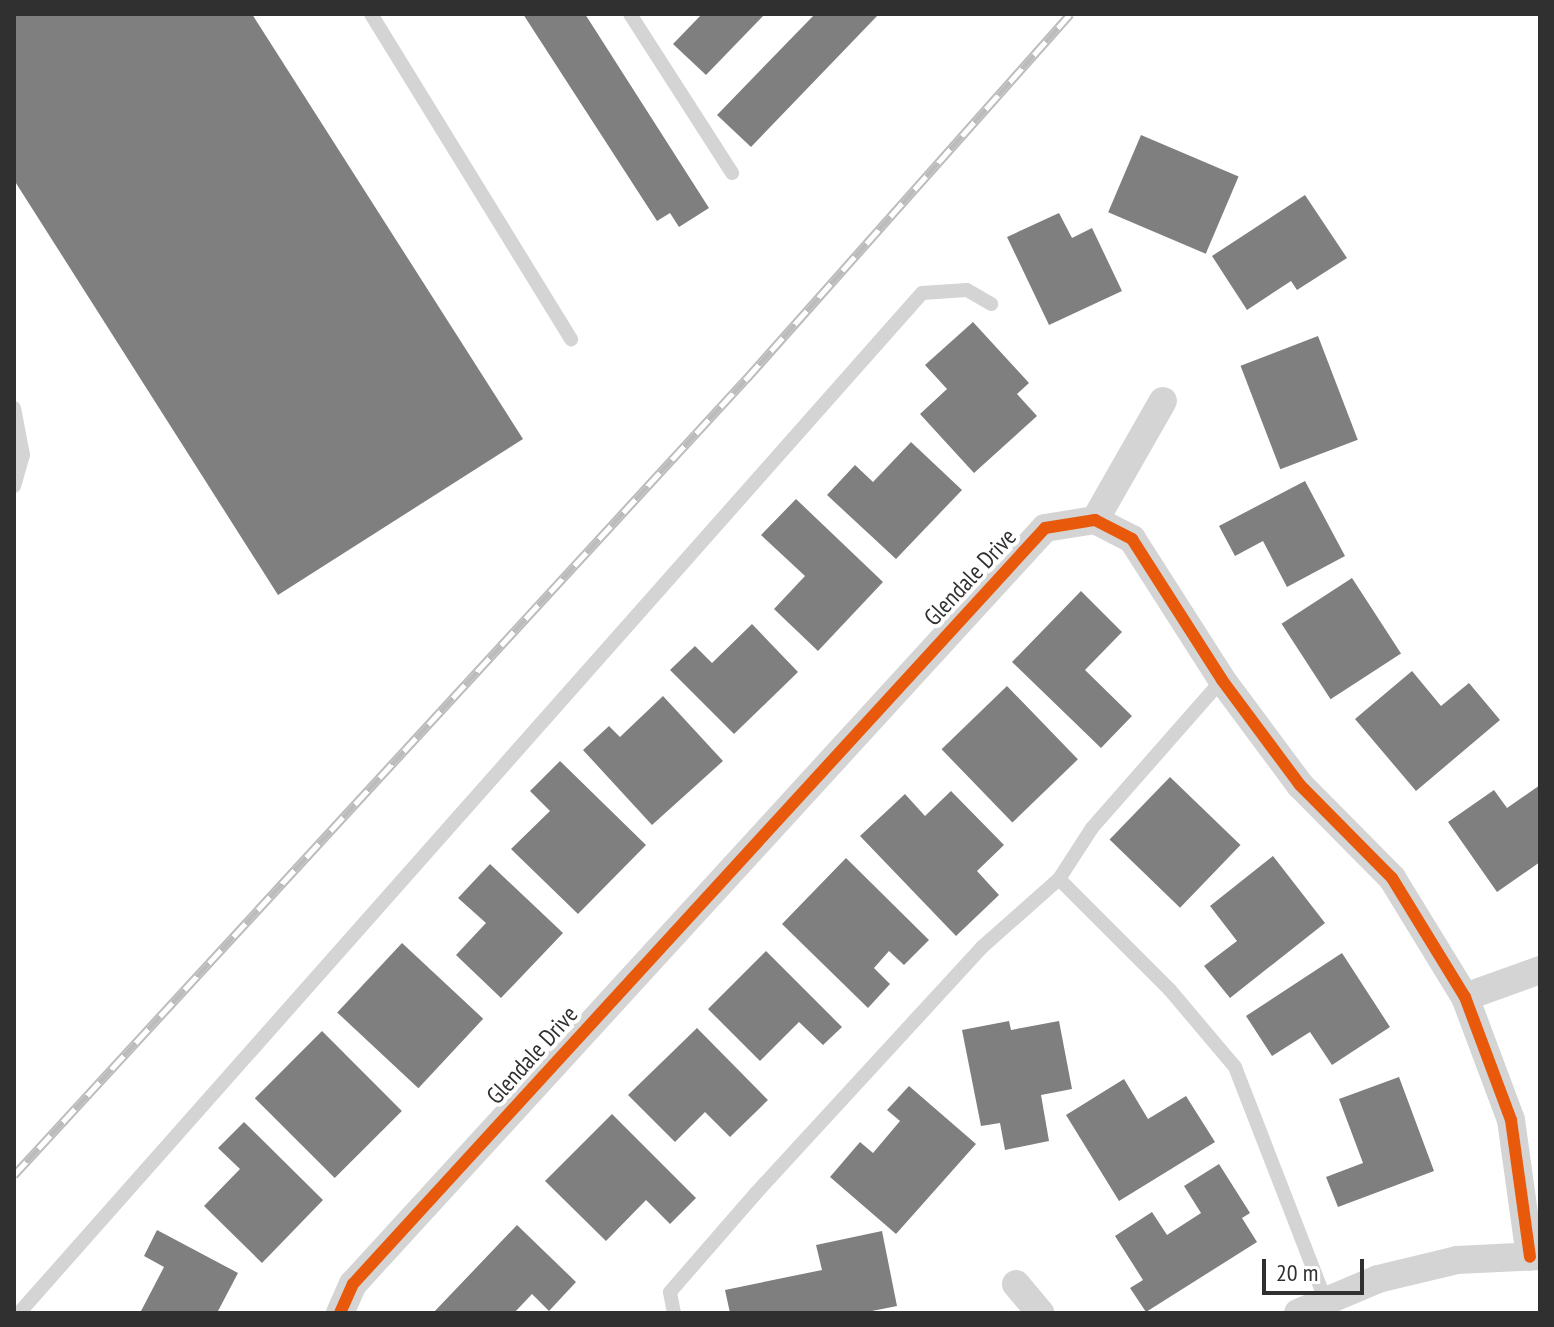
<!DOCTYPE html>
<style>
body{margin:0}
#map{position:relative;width:1554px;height:1327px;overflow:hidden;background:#fff;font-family:"PT Sans Narrow",sans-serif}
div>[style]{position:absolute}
.building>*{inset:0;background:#7f7f7f;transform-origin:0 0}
.service>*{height:14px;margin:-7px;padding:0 7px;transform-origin:7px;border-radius:7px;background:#d4d4d4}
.minor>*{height:28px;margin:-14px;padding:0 14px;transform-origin:14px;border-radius:14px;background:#d4d4d4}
.rail>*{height:9px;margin-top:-4.5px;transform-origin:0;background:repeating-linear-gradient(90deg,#fff 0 18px,#bcbcbc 0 36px);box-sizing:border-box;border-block:2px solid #bcbcbc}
.cycleway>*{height:12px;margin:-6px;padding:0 6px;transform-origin:6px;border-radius:6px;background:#e8590c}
span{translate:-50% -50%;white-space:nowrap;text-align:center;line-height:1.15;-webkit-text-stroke:8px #fff;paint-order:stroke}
.street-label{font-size:24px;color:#303030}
.frame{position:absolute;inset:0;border:16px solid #303030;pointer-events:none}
.scale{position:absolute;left:1262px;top:1259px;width:102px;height:36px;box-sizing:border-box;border:4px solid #303030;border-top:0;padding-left:10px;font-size:24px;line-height:28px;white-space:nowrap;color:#303030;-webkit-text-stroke:6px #fff;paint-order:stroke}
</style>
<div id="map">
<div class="building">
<i style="clip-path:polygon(14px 14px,252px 14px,523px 439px,278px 595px,14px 180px)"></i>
<i style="clip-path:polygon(523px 14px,585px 14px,709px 208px,679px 227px,670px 213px,657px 221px)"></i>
<i style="clip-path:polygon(702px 14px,765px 14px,706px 75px,673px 44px)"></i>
<i style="clip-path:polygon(815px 14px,879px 14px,751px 147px,717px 115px)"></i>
<i style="left:1141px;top:135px;width:106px;height:84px;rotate:23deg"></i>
<i style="clip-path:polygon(1305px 195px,1347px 258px,1297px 290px,1291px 281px,1247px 310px,1212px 256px)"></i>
<i style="clip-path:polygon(1059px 213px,1072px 238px,1092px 228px,1122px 291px,1049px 325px,1007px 237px)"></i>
<i style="clip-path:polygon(973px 322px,1029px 383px,1017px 394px,1037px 416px,974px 473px,920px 414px,947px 389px,925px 365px)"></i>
<i style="left:1318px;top:336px;width:111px;height:83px;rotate:69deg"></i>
<i style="clip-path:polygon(911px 442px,962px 490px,896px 559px,827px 495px,855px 465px,873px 482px)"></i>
<i style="clip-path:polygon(1305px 481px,1345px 556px,1287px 587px,1263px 541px,1235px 556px,1219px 526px)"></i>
<i style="clip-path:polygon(796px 499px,883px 582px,818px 651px,774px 609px,805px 576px,761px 535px)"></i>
<i style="left:1352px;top:578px;width:90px;height:84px;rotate:57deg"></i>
<i style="clip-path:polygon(1081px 591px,1122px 632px,1085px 670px,1132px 716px,1101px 748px,1012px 662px)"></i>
<i style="clip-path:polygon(752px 624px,798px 672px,734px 734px,670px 670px,695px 646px,712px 663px)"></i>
<i style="clip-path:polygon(1412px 671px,1441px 706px,1469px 683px,1500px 720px,1416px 791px,1355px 719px)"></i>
<i style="left:1007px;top:686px;width:102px;height:91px;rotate:46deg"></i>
<i style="clip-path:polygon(663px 696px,723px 761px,652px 825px,583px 750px,609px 726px,620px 737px)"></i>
<i style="clip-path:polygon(560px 761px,646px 845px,578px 914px,511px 849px,550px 811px,530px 791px)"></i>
<i style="left:1170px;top:777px;width:98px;height:87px;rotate:44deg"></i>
<i style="clip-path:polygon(1540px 785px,1540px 862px,1497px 892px,1448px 822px,1494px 790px,1507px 808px)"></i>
<i style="clip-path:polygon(951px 791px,1004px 845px,977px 871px,999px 895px,956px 936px,860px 836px,905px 794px,925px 816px)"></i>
<i style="clip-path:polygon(1273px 856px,1325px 923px,1230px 998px,1204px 966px,1237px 941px,1210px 906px)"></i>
<i style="clip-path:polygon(846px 858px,929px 940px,904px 965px,889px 951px,874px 968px,890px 984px,868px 1008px,782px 924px)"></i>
<i style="clip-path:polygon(490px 864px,563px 933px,501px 998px,456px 955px,486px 923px,458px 898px)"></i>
<i style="left:402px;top:943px;width:111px;height:95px;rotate:43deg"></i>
<i style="clip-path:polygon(766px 951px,842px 1027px,823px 1045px,799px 1022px,760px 1061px,708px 1009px)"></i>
<i style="clip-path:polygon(1342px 953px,1390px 1027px,1332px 1065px,1310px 1032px,1272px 1056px,1246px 1016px)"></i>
<i style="clip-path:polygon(1009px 1021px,1011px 1030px,1059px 1021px,1072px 1089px,1041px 1095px,1049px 1141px,1005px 1150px,1000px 1123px,981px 1126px,962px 1030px)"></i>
<i style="clip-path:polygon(697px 1028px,768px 1100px,730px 1137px,705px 1112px,675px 1142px,628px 1095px)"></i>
<i style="left:322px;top:1031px;width:113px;height:95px;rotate:45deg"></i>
<i style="clip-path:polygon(1399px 1077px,1434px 1171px,1338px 1207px,1326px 1177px,1363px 1163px,1339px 1099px)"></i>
<i style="clip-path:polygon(1124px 1079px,1148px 1119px,1186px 1096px,1215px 1142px,1119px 1201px,1066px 1115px)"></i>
<i style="clip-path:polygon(909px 1086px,976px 1144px,896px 1234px,830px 1177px,860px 1142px,873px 1153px,900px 1121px,887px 1110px)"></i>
<i style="clip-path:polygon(612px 1114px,696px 1198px,670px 1224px,646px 1200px,606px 1241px,545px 1181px)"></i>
<i style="clip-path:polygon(244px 1122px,323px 1200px,262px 1263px,204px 1206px,240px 1169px,218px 1148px)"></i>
<i style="clip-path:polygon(1219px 1164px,1250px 1213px,1242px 1218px,1257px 1242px,1146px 1312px,1130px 1288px,1143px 1280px,1115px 1236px,1152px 1212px,1167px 1235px,1201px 1213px,1184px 1186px)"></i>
<i style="clip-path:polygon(517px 1225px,576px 1282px,549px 1311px,532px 1294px,514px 1313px,433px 1313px)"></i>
<i style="clip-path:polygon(157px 1230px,238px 1273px,217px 1313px,140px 1313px,164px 1267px,144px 1256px)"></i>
<i style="clip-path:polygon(882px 1231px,897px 1306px,862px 1313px,730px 1313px,725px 1290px,822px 1270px,816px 1245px)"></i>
</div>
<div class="service">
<i style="left:371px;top:14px;width:382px;rotate:58.4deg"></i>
<i style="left:630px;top:14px;width:189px;rotate:57.3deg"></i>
<i style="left:14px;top:408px;width:48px;rotate:79.2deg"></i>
<i style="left:23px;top:455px;width:32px;rotate:106deg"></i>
<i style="left:1222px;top:680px;width:197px;rotate:131.3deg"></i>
<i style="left:1092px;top:828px;width:61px;rotate:122.9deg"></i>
<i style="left:1059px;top:879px;width:157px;rotate:45deg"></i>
<i style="left:1170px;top:990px;width:101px;rotate:49.8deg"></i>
<i style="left:1235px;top:1067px;width:249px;rotate:68.8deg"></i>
<i style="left:19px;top:1313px;width:1362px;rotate:-48.48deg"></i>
<i style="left:922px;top:293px;width:45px;rotate:-3.8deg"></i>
<i style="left:967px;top:290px;width:28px;rotate:30deg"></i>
<i style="left:674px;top:1313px;width:21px;rotate:-101deg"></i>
<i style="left:670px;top:1292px;width:131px;rotate:-49deg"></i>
<i style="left:756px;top:1193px;width:333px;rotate:-47.4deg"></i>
<i style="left:981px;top:948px;width:104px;rotate:-41.5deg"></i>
</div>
<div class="minor">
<i style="left:1095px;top:520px;width:137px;rotate:-60.3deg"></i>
<i style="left:1465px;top:997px;width:80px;rotate:-19.8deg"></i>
<i style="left:1016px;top:1284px;width:38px;rotate:50deg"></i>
<i style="left:340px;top:1313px;width:32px;rotate:-66deg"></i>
<i style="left:353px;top:1284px;width:1025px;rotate:-47.53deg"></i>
<i style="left:1045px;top:528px;width:51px;rotate:-9.1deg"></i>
<i style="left:1095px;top:520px;width:42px;rotate:27.2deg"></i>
<i style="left:1132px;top:539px;width:167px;rotate:57.4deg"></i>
<i style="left:1222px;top:680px;width:131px;rotate:53.4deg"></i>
<i style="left:1300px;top:785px;width:131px;rotate:45.3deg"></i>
<i style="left:1392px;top:878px;width:140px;rotate:58.5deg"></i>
<i style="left:1465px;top:997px;width:131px;rotate:69.5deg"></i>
<i style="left:1511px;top:1120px;width:138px;rotate:82.1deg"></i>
<i style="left:1298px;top:1313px;width:87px;rotate:-23deg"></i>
<i style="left:1378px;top:1279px;width:81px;rotate:-13.5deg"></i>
<i style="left:1457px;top:1260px;width:83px;rotate:-2.8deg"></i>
</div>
<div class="rail">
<i style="left:14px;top:1175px;width:1083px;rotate:-47.4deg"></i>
<i style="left:747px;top:378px;width:487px;rotate:-48.4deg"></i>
</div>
<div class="cycleway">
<i style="left:340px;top:1313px;width:32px;rotate:-66deg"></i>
<i style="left:353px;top:1284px;width:1025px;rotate:-47.53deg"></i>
<i style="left:1045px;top:528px;width:51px;rotate:-9.1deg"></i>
<i style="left:1095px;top:520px;width:42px;rotate:27.2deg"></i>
<i style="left:1132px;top:539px;width:167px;rotate:57.4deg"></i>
<i style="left:1222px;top:680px;width:131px;rotate:53.4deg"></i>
<i style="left:1300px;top:785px;width:131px;rotate:45.3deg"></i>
<i style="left:1392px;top:878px;width:140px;rotate:58.5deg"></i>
<i style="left:1465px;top:997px;width:131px;rotate:69.5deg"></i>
<i style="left:1511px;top:1120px;width:138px;rotate:82.1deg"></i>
</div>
<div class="street-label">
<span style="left:970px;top:577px;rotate:-47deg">Glendale Drive</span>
<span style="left:532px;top:1055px;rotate:-48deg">Glendale Drive</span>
</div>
<div class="frame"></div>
<div class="scale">20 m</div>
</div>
